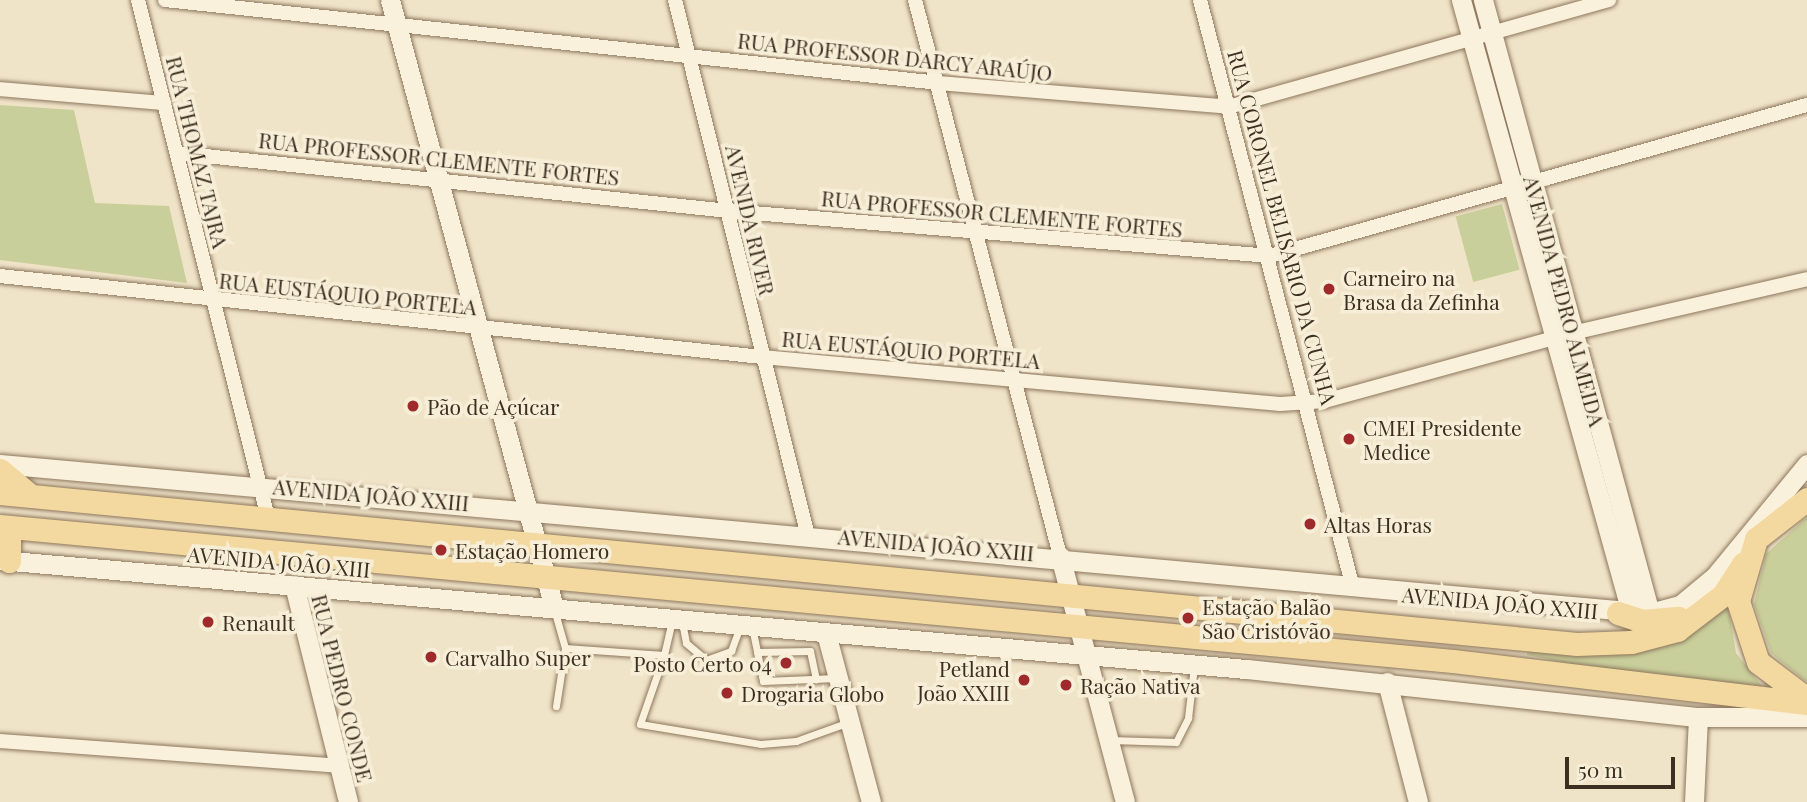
<!DOCTYPE html>
<meta charset="utf-8">
<style>
body{margin:0}
#map{position:relative;width:1807px;height:802px;overflow:hidden;background:#f0e4c8;font-family:"Playfair Display",serif}
div>[style]{position:absolute}
.green>*{inset:0;background:#c9cf9b;transform-origin:0 0}
.roads{filter:drop-shadow(0 0 2px #8d765c) drop-shadow(0 0 2px #8d765c)}
.lane>*{height:7px;margin:-3.5px;padding:0 3.5px;transform-origin:3.5px;border-radius:3.5px;background:#faf1dc}
.street>*{height:14px;margin:-7px;padding:0 7px;transform-origin:7px;border-radius:7px;background:#faf1dc}
.secondary>*{height:19px;margin:-9.5px;padding:0 9.5px;transform-origin:9.5px;border-radius:9.5px;background:#faf1dc}
.primary>*{height:23px;margin:-11.5px;padding:0 11.5px;transform-origin:11.5px;border-radius:11.5px;background:#f3d9a0}
.dots>*{width:19px;height:19px;translate:-50% -50%;box-sizing:border-box;border:4px solid #f7eed8;border-radius:50%}
span{translate:-50% -50%;white-space:nowrap;text-align:center;line-height:1.15;-webkit-text-stroke:7px #f7eed8;paint-order:stroke}
.street-label{font-size:21px;color:#3d2e20}
.poi-label{font-size:21px;color:#3d2e20}
.left{translate:0 -50%;text-align:left}
.right{translate:-100% -50%;text-align:right}
.scale{position:absolute;left:1565px;top:757px;width:110px;height:32px;box-sizing:border-box;border:4px solid #3d2e20;border-top:0;padding-left:9px;font-size:21px;line-height:24px;white-space:nowrap;color:#3d2e20;-webkit-text-stroke:5px #f7eed8;paint-order:stroke}
</style>
<div id="map">
<div class="green">
<i style="clip-path:polygon(0 105px,74px 110px,95px 203px,169px 206px,187px 283px,0 260px)"></i>
<i style="left:1502px;top:204px;width:68px;height:48px;rotate:75deg"></i>
<i style="clip-path:polygon(1807px 517px,1807px 682px,1771px 653px,1754px 604px,1766px 554px)"></i>
<i style="clip-path:polygon(1728px 605px,1736px 653px,1769px 695px,1687px 688px,1527px 655px,1528px 648px,1663px 647px)"></i>
</div>
<div class="roads">
<div class="lane">
<i style="left:554px;top:609px;width:41px;rotate:74.2deg"></i>
<i style="left:565px;top:648px;width:59px;rotate:98.8deg"></i>
<i style="left:682px;top:622px;width:21px;rotate:79deg"></i>
<i style="left:686px;top:643px;width:26px;rotate:40deg"></i>
<i style="left:706px;top:660px;width:27px;rotate:-20deg"></i>
<i style="left:731px;top:651px;width:27px;rotate:-70deg"></i>
<i style="left:752px;top:627px;width:55px;rotate:78.5deg"></i>
<i style="left:763px;top:681px;width:74px;rotate:-2.3deg"></i>
<i style="left:565px;top:648px;width:99px;rotate:4deg"></i>
<i style="left:664px;top:655px;width:35px;rotate:-77deg"></i>
<i style="left:757px;top:652px;width:53px;rotate:-1.1deg"></i>
<i style="left:810px;top:651px;width:29px;rotate:78deg"></i>
<i style="left:664px;top:655px;width:73px;rotate:109.2deg"></i>
<i style="left:640px;top:724px;width:123px;rotate:9.4deg"></i>
<i style="left:761px;top:744px;width:35px;rotate:-5deg"></i>
<i style="left:796px;top:741px;width:56px;rotate:-19.7deg"></i>
<i style="left:1110px;top:740px;width:66px;rotate:1.7deg"></i>
<i style="left:1176px;top:742px;width:27px;rotate:-63deg"></i>
<i style="left:1188px;top:718px;width:52px;rotate:-83.4deg"></i>
</div>
<div class="street">
<i style="left:138px;top:0;width:534px;rotate:75.91deg"></i>
<i style="left:165px;top:0;width:778px;rotate:6.12deg"></i>
<i style="left:939px;top:83px;width:290px;rotate:4.7deg"></i>
<i style="left:1228px;top:107px;width:396px;rotate:-15.7deg"></i>
<i style="left:675px;top:0;width:548px;rotate:76.07deg"></i>
<i style="left:915px;top:0;width:575px;rotate:75.38deg"></i>
<i style="left:1200px;top:0;width:608px;rotate:75.41deg"></i>
<i style="left:0;top:89px;width:165px;rotate:4.9deg"></i>
<i style="left:177px;top:153px;width:555px;rotate:6deg"></i>
<i style="left:729px;top:211px;width:543px;rotate:4.75deg"></i>
<i style="left:1270px;top:256px;width:558px;rotate:-15.71deg"></i>
<i style="left:0;top:276px;width:766px;rotate:6.07deg"></i>
<i style="left:762px;top:357px;width:520px;rotate:5.18deg"></i>
<i style="left:1280px;top:404px;width:45px;rotate:-3.8deg"></i>
<i style="left:1325px;top:401px;width:256px;rotate:-15.4deg"></i>
<i style="left:1572px;top:333px;width:241px;rotate:-12.9deg"></i>
<i style="left:0;top:741px;width:339px;rotate:4.2deg"></i>
</div>
<div class="secondary">
<i style="left:390px;top:0;width:630px;rotate:74.9deg"></i>
<i style="left:1461px;top:0;width:635px;rotate:74.48deg"></i>
<i style="left:1483px;top:0;width:635px;rotate:74.76deg"></i>
<i style="left:0;top:464px;width:1657px;rotate:5.16deg"></i>
<i style="left:1650px;top:613px;width:31px;rotate:-15deg"></i>
<i style="left:1680px;top:605px;width:45px;rotate:-39.6deg"></i>
<i style="left:1715px;top:576px;width:145px;rotate:-50.6deg"></i>
<i style="left:1060px;top:556px;width:254px;rotate:75.2deg"></i>
<i style="left:0;top:560px;width:1252px;rotate:5deg"></i>
<i style="left:1247px;top:669px;width:454px;rotate:6.1deg"></i>
<i style="left:1698px;top:717px;width:109px"></i>
<i style="left:294px;top:585px;width:224px;rotate:76deg"></i>
<i style="left:826px;top:633px;width:175px;rotate:75.1deg"></i>
<i style="left:1387px;top:682px;width:124px;rotate:75.5deg"></i>
<i style="left:1694px;top:802px;width:85px;rotate:-87.3deg"></i>
</div>
<div class="primary">
<i style="left:0;top:470px;width:40px;rotate:40deg"></i>
<i style="left:0;top:493px;width:1584px;rotate:5.47deg"></i>
<i style="left:1577px;top:644px;width:54px;rotate:-2.1deg"></i>
<i style="left:1631px;top:642px;width:48px;rotate:-14.6deg"></i>
<i style="left:1677px;top:630px;width:58px;rotate:-37.3deg"></i>
<i style="left:1723px;top:595px;width:38px;rotate:-57deg"></i>
<i style="left:0;top:526px;width:1459px;rotate:5.31deg"></i>
<i style="left:1453px;top:661px;width:356px;rotate:6.8deg"></i>
<i style="left:9px;top:527px;width:34px;rotate:90deg"></i>
<i style="left:1618px;top:613px;width:25px;rotate:18deg"></i>
<i style="left:1642px;top:621px;width:37px;rotate:-5deg"></i>
<i style="left:1807px;top:699px;width:61px;rotate:-142.9deg"></i>
<i style="left:1758px;top:662px;width:64px;rotate:-108.2deg"></i>
<i style="left:1738px;top:601px;width:65px;rotate:-73.8deg"></i>
<i style="left:1756px;top:539px;width:65px;rotate:-38.1deg"></i>
</div>
</div>
<div class="dots">
<i style="left:1329px;top:289px;background:#9e2a2b"></i>
<i style="left:413px;top:406px;background:#9e2a2b"></i>
<i style="left:1349px;top:439px;background:#9e2a2b"></i>
<i style="left:1310px;top:524px;background:#9e2a2b"></i>
<i style="left:441px;top:550px;background:#9e2a2b"></i>
<i style="left:1188px;top:618px;background:#9e2a2b"></i>
<i style="left:208px;top:622px;background:#9e2a2b"></i>
<i style="left:431px;top:657px;background:#9e2a2b"></i>
<i style="left:786px;top:663px;background:#9e2a2b"></i>
<i style="left:1024px;top:680px;background:#9e2a2b"></i>
<i style="left:1066px;top:685px;background:#9e2a2b"></i>
<i style="left:727px;top:693px;background:#9e2a2b"></i>
</div>
<div class="street-label">
<span style="left:895px;top:56px;rotate:6deg">RUA PROFESSOR DARCY ARAÚJO</span>
<span style="left:198px;top:152px;rotate:76deg">RUA THOMAZ TAJRA</span>
<span style="left:439px;top:158px;rotate:6deg">RUA PROFESSOR CLEMENTE FORTES</span>
<span style="left:1002px;top:213px;rotate:5deg">RUA PROFESSOR CLEMENTE FORTES</span>
<span style="left:751px;top:220px;rotate:77deg">AVENIDA RIVER</span>
<span style="left:1283px;top:227px;rotate:75deg">RUA CORONEL BELISARIO DA CUNHA</span>
<span style="left:348px;top:293px;rotate:6deg">RUA EUSTÁQUIO PORTELA</span>
<span style="left:1565px;top:301px;rotate:75deg">AVENIDA PEDRO ALMEIDA</span>
<span style="left:911px;top:349px;rotate:5deg">RUA EUSTÁQUIO PORTELA</span>
<span style="left:371px;top:494px;rotate:5deg">AVENIDA JOÃO XXIII</span>
<span style="left:936px;top:544px;rotate:5deg">AVENIDA JOÃO XXIII</span>
<span style="left:279px;top:561px;rotate:5deg">AVENIDA JOÃO XIII</span>
<span style="left:1500px;top:602px;rotate:5deg">AVENIDA JOÃO XXIII</span>
<span style="left:343px;top:688px;rotate:76deg">RUA PEDRO CONDE</span>
</div>
<div class="poi-label">
<span class="left" style="left:1343px;top:289px">Carneiro na<br>Brasa da Zefinha</span>
<span class="left" style="left:427px;top:406px">Pão de Açúcar</span>
<span class="left" style="left:1363px;top:439px">CMEI Presidente<br>Medice</span>
<span class="left" style="left:1324px;top:524px">Altas Horas</span>
<span class="left" style="left:455px;top:550px">Estação Homero</span>
<span class="left" style="left:1202px;top:618px">Estação Balão<br>São Cristóvão</span>
<span class="left" style="left:222px;top:622px">Renault</span>
<span class="left" style="left:445px;top:657px">Carvalho Super</span>
<span class="right" style="left:772px;top:663px">Posto Certo 04</span>
<span class="right" style="left:1010px;top:680px">Petland<br>João XXIII</span>
<span class="left" style="left:1080px;top:685px">Ração Nativa</span>
<span class="left" style="left:741px;top:693px">Drogaria Globo</span>
</div>
<div class="scale">50 m</div>
</div>
